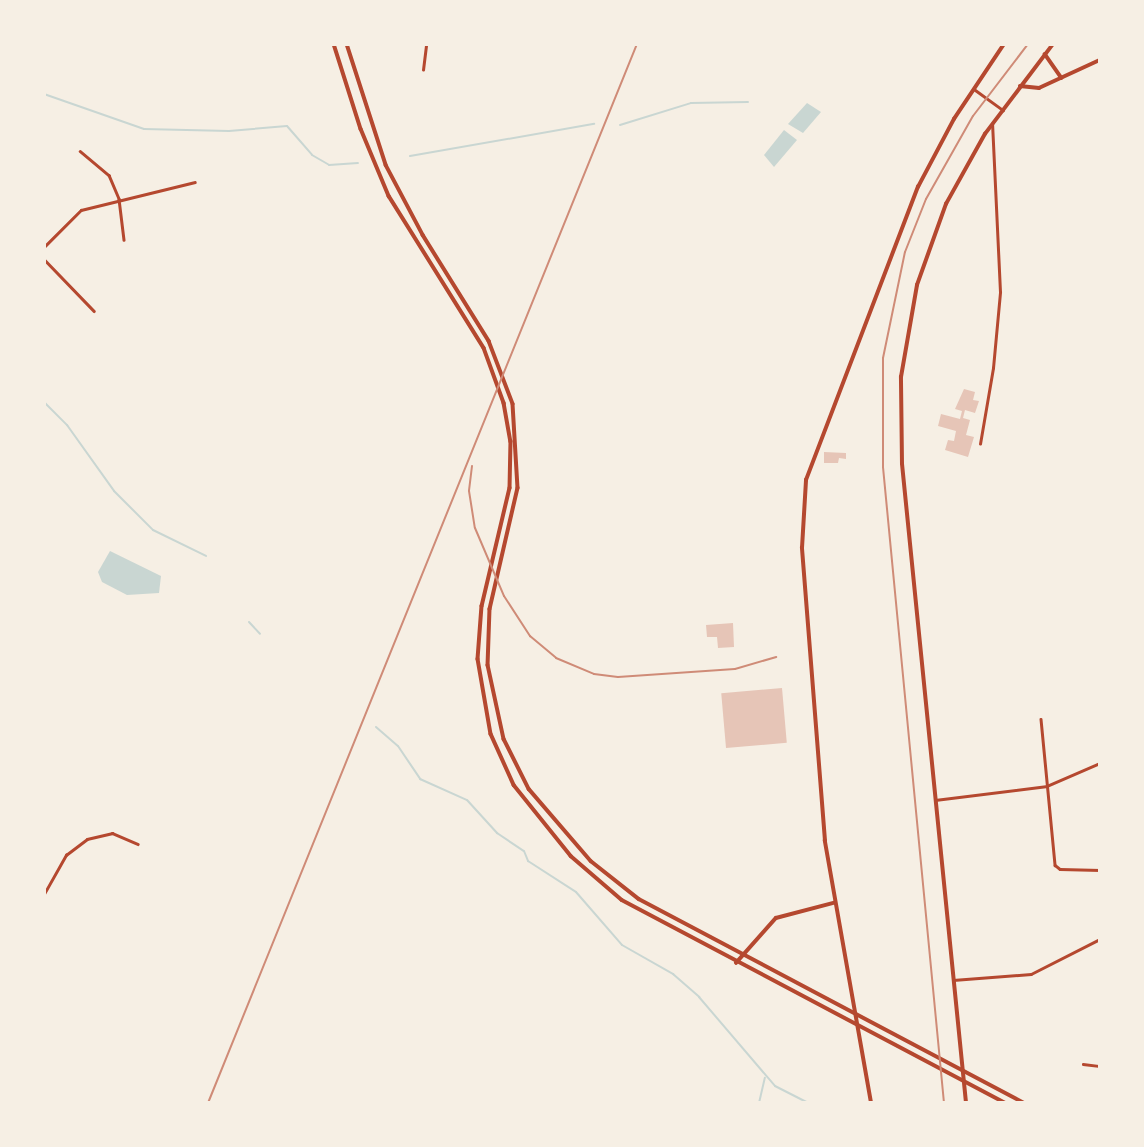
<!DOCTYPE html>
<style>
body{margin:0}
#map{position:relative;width:1144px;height:1147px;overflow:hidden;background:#f6efe4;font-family:"Alegreya Sans",sans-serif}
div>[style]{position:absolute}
.water>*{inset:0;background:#c9d6d2}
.stream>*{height:2px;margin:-1px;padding:0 1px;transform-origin:1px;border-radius:1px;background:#c9d6d2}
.building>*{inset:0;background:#e6c5b7;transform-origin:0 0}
.minor>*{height:2.5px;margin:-1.25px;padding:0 1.25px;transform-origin:1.25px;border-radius:1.25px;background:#b5482f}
.tertiary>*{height:3.5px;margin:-1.75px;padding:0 1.75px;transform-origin:1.75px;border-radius:1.75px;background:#b5482f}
.secondary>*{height:3.5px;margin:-1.75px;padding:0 1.75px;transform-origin:1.75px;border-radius:1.75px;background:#b5482f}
.rail>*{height:2px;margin:-1px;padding:0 1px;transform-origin:1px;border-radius:1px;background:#cf8b77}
span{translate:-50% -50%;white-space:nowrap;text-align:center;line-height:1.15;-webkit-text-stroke:6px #f6efe4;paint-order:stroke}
.frame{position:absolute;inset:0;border:46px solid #f6efe4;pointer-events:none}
</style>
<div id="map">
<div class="water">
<i style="clip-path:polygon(807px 103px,821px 112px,803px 133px,788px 124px)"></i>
<i style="clip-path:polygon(784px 130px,797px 140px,774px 167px,764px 155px)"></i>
<i style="clip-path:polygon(110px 551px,161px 576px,159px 593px,127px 595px,102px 582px,98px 572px)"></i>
</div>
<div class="stream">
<i style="left:44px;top:94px;width:106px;rotate:19.3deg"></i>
<i style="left:144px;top:129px;width:85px;rotate:1.3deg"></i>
<i style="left:229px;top:131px;width:58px;rotate:-4.9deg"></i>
<i style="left:287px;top:126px;width:38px;rotate:49deg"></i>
<i style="left:312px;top:155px;width:20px;rotate:30deg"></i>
<i style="left:329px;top:165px;width:29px;rotate:-4deg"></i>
<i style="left:620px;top:125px;width:74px;rotate:-17.2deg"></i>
<i style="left:691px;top:103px;width:57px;rotate:-1deg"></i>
<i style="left:410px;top:156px;width:187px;rotate:-9.9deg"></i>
<i style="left:44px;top:402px;width:33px;rotate:45deg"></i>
<i style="left:67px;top:425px;width:81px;rotate:54.5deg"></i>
<i style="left:114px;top:491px;width:55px;rotate:45deg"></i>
<i style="left:153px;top:530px;width:59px;rotate:26.1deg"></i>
<i style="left:249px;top:622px;width:16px;rotate:47deg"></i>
<i style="left:376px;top:727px;width:29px;rotate:41deg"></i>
<i style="left:398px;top:746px;width:40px;rotate:56deg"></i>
<i style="left:420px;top:779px;width:51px;rotate:24.1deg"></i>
<i style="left:467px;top:800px;width:45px;rotate:47.7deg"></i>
<i style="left:497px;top:833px;width:32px;rotate:34deg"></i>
<i style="left:524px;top:851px;width:11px;rotate:68deg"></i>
<i style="left:528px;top:861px;width:57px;rotate:32.9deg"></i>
<i style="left:576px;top:892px;width:70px;rotate:49deg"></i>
<i style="left:622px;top:945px;width:59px;rotate:29.6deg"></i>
<i style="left:673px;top:974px;width:35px;rotate:41deg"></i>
<i style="left:699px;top:997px;width:117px;rotate:49.5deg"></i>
<i style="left:775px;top:1086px;width:38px;rotate:27deg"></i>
<i style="left:759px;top:1103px;width:26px;rotate:-77deg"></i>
</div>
<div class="building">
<i style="clip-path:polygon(964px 389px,975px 392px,973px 400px,979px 401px,975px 413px,965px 410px,963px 418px,970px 420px,966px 435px,974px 437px,968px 457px,945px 450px,948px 440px,954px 441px,956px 431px,938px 426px,941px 414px,960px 419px,962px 411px,955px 409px)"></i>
<i style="clip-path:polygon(824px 452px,846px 453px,846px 459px,839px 458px,838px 463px,824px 463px)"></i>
<i style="clip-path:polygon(733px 623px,734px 647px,718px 648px,717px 637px,707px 637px,706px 625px)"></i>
<i style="left:782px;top:688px;width:55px;height:61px;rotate:85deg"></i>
</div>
<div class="minor">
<i style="left:423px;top:70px;width:26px;rotate:-83deg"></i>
<i style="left:974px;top:89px;width:36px;rotate:36deg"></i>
<i style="left:80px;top:151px;width:38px;rotate:40deg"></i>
<i style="left:109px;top:175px;width:26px;rotate:67deg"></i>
<i style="left:119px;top:199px;width:41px;rotate:83deg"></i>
<i style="left:44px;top:247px;width:52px;rotate:-45deg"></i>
<i style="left:81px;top:210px;width:117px;rotate:-13.8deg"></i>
<i style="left:44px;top:259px;width:72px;rotate:46.1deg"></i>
<i style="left:980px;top:444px;width:77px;rotate:-80.3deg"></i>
<i style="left:993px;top:368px;width:76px;rotate:-84.7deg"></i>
<i style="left:1000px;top:292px;width:168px;rotate:-92.7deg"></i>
<i style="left:1041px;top:719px;width:147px;rotate:84.5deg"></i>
<i style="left:1055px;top:865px;width:6px;rotate:39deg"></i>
<i style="left:1060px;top:869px;width:40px;rotate:1.4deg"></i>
<i style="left:935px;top:800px;width:113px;rotate:-7.1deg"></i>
<i style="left:1047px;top:786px;width:58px;rotate:-23.5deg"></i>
<i style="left:44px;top:894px;width:45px;rotate:-60.6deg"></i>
<i style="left:66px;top:855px;width:26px;rotate:-37deg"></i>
<i style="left:87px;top:839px;width:26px;rotate:-13deg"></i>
<i style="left:112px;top:833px;width:28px;rotate:23deg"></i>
<i style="left:953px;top:980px;width:78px;rotate:-4.4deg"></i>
<i style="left:1031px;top:974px;width:77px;rotate:-26.9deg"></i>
<i style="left:1083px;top:1064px;width:17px;rotate:7deg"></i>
</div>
<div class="tertiary">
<i style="left:1045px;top:54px;width:29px;rotate:55deg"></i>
<i style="left:1020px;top:86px;width:19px;rotate:6deg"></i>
<i style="left:1039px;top:88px;width:67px;rotate:-24.7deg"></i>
<i style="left:736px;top:963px;width:60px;rotate:-48.4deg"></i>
<i style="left:776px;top:918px;width:59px;rotate:-14.7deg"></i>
<i style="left:871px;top:1103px;width:266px;rotate:-100deg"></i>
<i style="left:825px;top:841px;width:294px;rotate:-94.5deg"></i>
<i style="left:802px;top:548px;width:68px;rotate:-86.6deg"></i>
<i style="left:806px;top:480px;width:314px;rotate:-69.1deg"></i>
<i style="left:918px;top:187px;width:77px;rotate:-62.1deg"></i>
<i style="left:954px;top:119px;width:90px;rotate:-56.3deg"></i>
<i style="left:966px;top:1103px;width:642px;rotate:-95.72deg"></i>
<i style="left:902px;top:464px;width:87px;rotate:-90.7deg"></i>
<i style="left:901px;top:377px;width:93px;rotate:-80.1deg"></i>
<i style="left:917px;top:285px;width:86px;rotate:-70.3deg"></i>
<i style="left:946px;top:204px;width:80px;rotate:-60.9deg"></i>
<i style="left:985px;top:134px;width:113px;rotate:-52.9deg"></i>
</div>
<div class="secondary">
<i style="left:334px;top:44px;width:89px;rotate:72.4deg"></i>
<i style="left:361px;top:129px;width:73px;rotate:67.3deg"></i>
<i style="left:389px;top:196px;width:179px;rotate:58deg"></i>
<i style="left:484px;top:348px;width:59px;rotate:70deg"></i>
<i style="left:504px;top:403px;width:39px;rotate:80deg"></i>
<i style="left:511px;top:441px;width:47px;rotate:91.2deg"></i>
<i style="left:510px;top:488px;width:121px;rotate:103.3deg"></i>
<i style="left:482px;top:606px;width:53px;rotate:94.3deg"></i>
<i style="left:478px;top:659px;width:76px;rotate:80.2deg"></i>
<i style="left:491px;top:734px;width:56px;rotate:65.7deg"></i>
<i style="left:514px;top:785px;width:91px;rotate:51.2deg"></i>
<i style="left:571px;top:856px;width:67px;rotate:40.8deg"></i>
<i style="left:622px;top:900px;width:433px;rotate:27.9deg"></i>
<i style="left:347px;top:44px;width:127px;rotate:72.1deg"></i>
<i style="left:386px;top:165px;width:79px;rotate:62.1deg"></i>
<i style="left:423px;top:235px;width:125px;rotate:58.1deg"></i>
<i style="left:489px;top:341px;width:67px;rotate:69.1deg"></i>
<i style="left:513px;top:404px;width:84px;rotate:86.6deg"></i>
<i style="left:518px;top:488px;width:124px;rotate:103deg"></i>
<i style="left:490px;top:609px;width:56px;rotate:92deg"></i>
<i style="left:488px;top:665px;width:76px;rotate:77.8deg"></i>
<i style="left:504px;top:739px;width:56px;rotate:63.4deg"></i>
<i style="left:529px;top:789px;width:95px;rotate:49.3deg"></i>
<i style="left:591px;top:861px;width:61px;rotate:38.4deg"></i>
<i style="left:639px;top:899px;width:436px;rotate:27.9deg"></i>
</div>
<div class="rail">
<i style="left:472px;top:466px;width:25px;rotate:97deg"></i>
<i style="left:469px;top:491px;width:37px;rotate:81deg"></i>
<i style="left:475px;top:528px;width:74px;rotate:66.9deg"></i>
<i style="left:504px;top:596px;width:48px;rotate:57deg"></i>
<i style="left:530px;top:636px;width:34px;rotate:40deg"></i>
<i style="left:556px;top:658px;width:41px;rotate:22.8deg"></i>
<i style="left:594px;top:674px;width:24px;rotate:7deg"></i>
<i style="left:618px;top:677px;width:117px;rotate:-3.9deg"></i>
<i style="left:735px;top:669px;width:43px;rotate:-16.3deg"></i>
<i style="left:208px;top:1103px;width:1143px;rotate:-67.95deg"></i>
<i style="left:944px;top:1103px;width:639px;rotate:-95.48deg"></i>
<i style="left:883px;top:467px;width:109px;rotate:-90deg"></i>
<i style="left:883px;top:358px;width:108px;rotate:-78.3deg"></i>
<i style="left:905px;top:252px;width:57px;rotate:-68.4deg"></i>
<i style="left:926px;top:199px;width:95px;rotate:-60.5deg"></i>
<i style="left:973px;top:116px;width:91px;rotate:-52.6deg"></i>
</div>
<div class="frame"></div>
</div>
